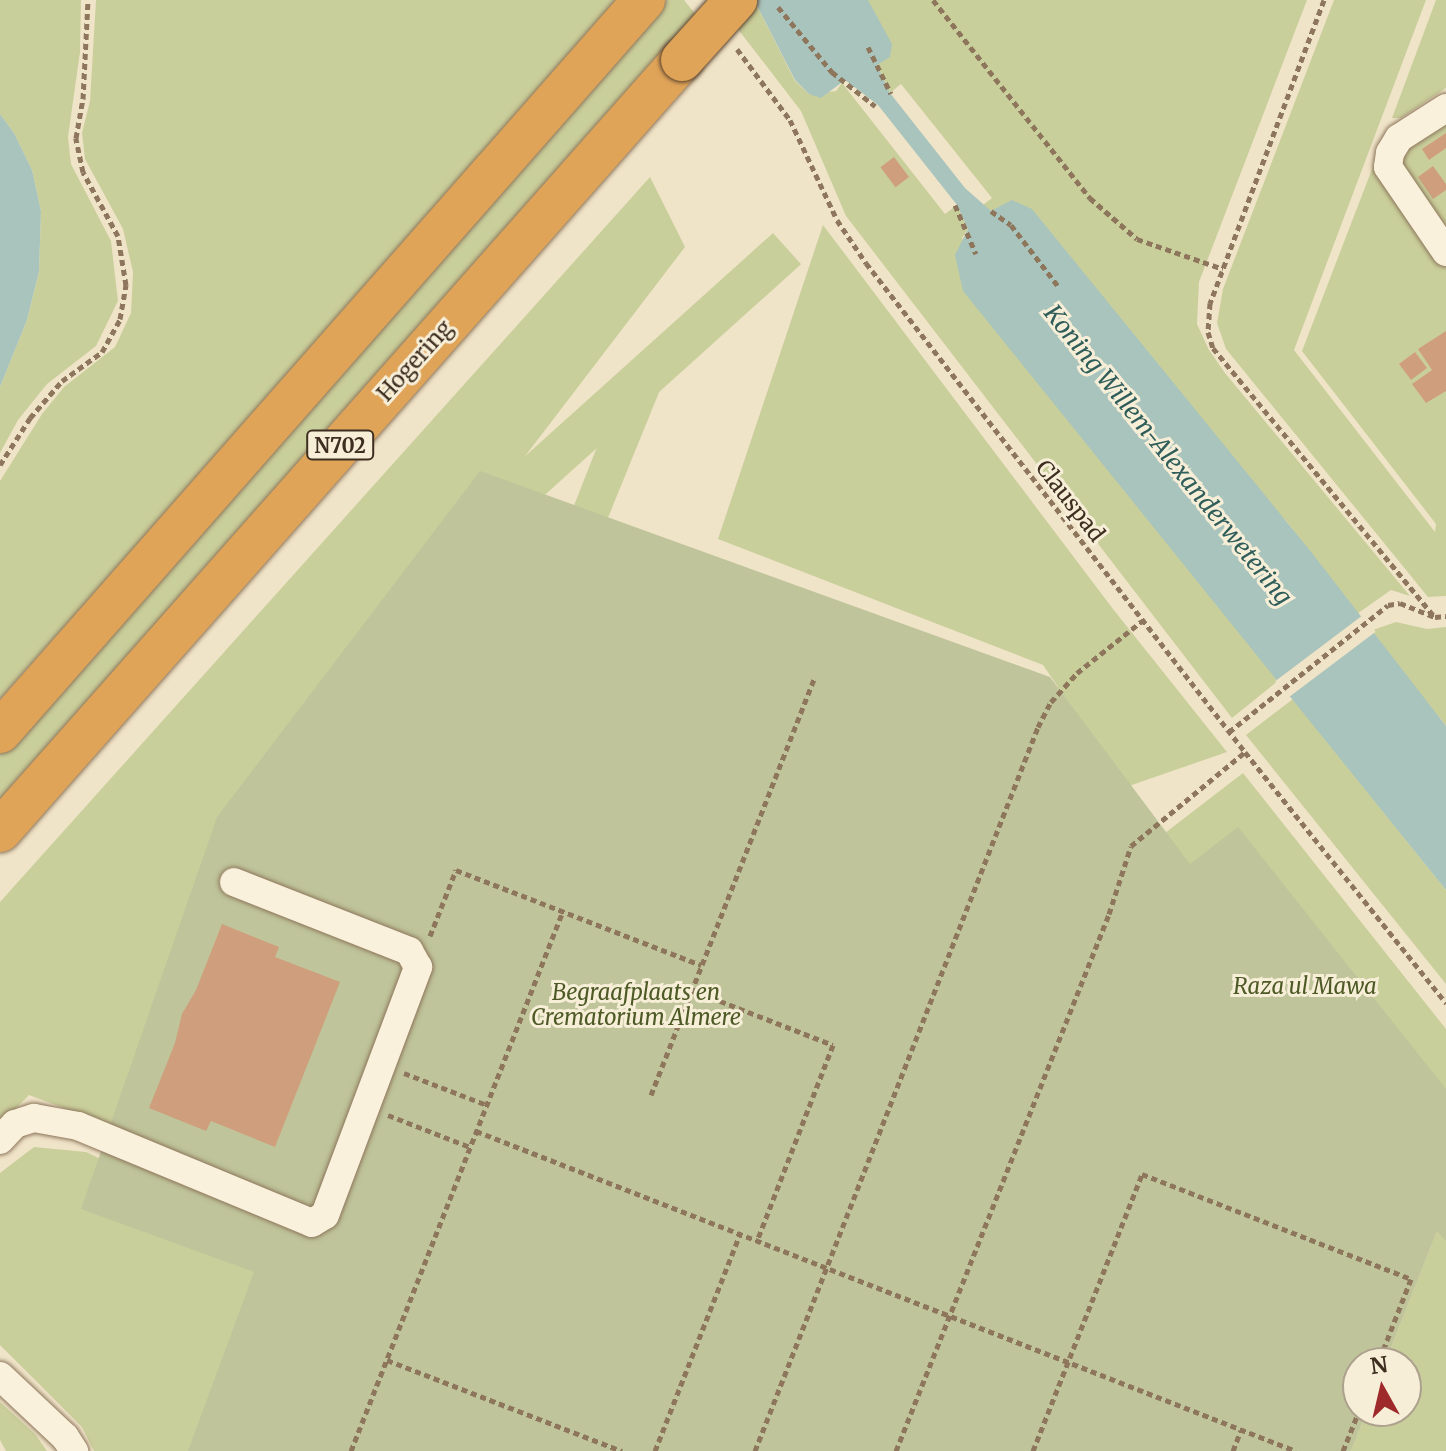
<!DOCTYPE html>
<style>
body{margin:0}
#map{position:relative;width:1446px;height:1451px;overflow:hidden;background:#f0e4c8;font-family:Merriweather,serif}
div>[style]{position:absolute}
.green>*{inset:0;background:#c9cf9b;transform-origin:0 0}
.cemetery>*{inset:0;background:#bfc49a}
.water>*{inset:0;background:#a9c4bc}
.pier>*{inset:0;background:#f0e4c8;transform-origin:0 0}
.building>*{inset:0;background:#cf9f7d;transform-origin:0 0}
.path>*{height:5px;margin-top:-2.5px;transform-origin:0;background:repeating-linear-gradient(90deg,#8d765c 0 6px,transparent 0 10px)}
.roads{filter:drop-shadow(0 0 2px #8d765c) drop-shadow(0 0 2px #8d765c)}
.minor>*{height:28px;margin:-14px;padding:0 14px;transform-origin:14px;border-radius:14px;background:#faf1dc}
.highway>*{height:42px;margin:-21px;padding:0 21px;transform-origin:21px;border-radius:21px;background:#e0a458}
.bridges{filter:drop-shadow(0 0 2px #5b4430) drop-shadow(0 0 2px #5b4430)}
.highway-bridge>*{height:42px;margin:-21px;padding:0 21px;transform-origin:21px;border-radius:21px;background:#e0a458}
span{translate:-50% -50%;white-space:nowrap;text-align:center;line-height:1.15;-webkit-text-stroke:6px #f7eed8;paint-order:stroke}
.shield-label span{padding:2px 6px;background:#f7eed8;border:2px solid;border-radius:6px;-webkit-text-stroke-width:0}
.shield-label{font-size:20px;color:#3d2e20;font-weight:700}
.street-label{font-size:22px;color:#3d2e20}
.park-label{font-size:22px;color:#4d5a26;font-style:italic}
.water-label{font-size:24px;color:#2f5d5a;font-style:italic}
.north{position:absolute;left:1342px;top:1347px;width:80px;height:80px;box-sizing:border-box;background:#f7eed8;border:2px solid #ada18e;border-radius:50%;rotate:352deg;font-size:22px;font-weight:700;line-height:32px;text-align:center;color:#3d2e20}
.north::after{content:'';display:block;margin:auto;width:28px;height:36px;background:#9e2a2b;clip-path:polygon(50% 0,100% 100%,50% 72%,0 100%)}
</style>
<div id="map">
<div class="green">
<i style="clip-path:polygon(0 0,81px 0,80px 52px,68px 137px,71px 164px,111px 241px,118px 301px,96px 346px,47px 384px,18px 420px,0 453px,0 387px,27px 320px,39px 272px,41px 211px,32px 170px,14px 133px,0 114px)"></i>
<i style="clip-path:polygon(96px 0,623px 0,0 699px,0 481px,42px 414px,64px 387px,115px 347px,131px 313px,133px 272px,123px 229px,85px 159px,82px 133px,90px 101px)"></i>
<i style="clip-path:polygon(667px 0,684px 0,700px 20px,0 805px,0 746px)"></i>
<i style="clip-path:polygon(868px 0,1307px 0,1199px 282px,1197px 324px,1209px 350px,1225px 373px,1410px 596px,1391px 590px,1357px 614px,1287px 522px,983px 205px,992px 198px,901px 84px,890px 93px,877px 65px)"></i>
<i style="clip-path:polygon(1334px 0,1426px 0,1294px 350px,1435px 532px,1436px 524px,1302px 351px,1374px 164px,1446px 267px,1446px 596px,1428px 597px,1226px 349px,1217px 323px,1223px 289px)"></i>
<i style="clip-path:polygon(1436px 0,1446px 0,1446px 88px,1401px 118px,1392px 118px)"></i>
<i style="clip-path:polygon(755px 2px,795px 81px,809px 94px,836px 91px,842px 83px,945px 214px,957px 205px,968px 229px,962px 238px,1163px 537px,1279px 680px,1232px 718px,846px 216px,801px 111px,734px 24px)"></i>
<i style="clip-path:polygon(1446px 121px,1446px 236px,1399px 165px,1405px 149px)"></i>
<i style="clip-path:polygon(650px 177px,685px 247px,337px 702px,128px 1132px,29px 1095px,0 1125px,0 902px)"></i>
<i style="clip-path:polygon(823px 225px,1113px 609px,1227px 752px,1126px 787px,1043px 665px,718px 539px)"></i>
<i style="left:773px;top:233px;width:42px;height:420px;rotate:48deg"></i>
<i style="clip-path:polygon(662px 385px,555px 648px,521px 641px,613px 406px)"></i>
<i style="clip-path:polygon(1396px 622px,1427px 629px,1446px 627px,1446px 726px,1370px 631px)"></i>
<i style="clip-path:polygon(1293px 699px,1446px 890px,1446px 984px,1246px 735px)"></i>
<i style="clip-path:polygon(1243px 773px,1446px 1029px,1446px 1451px,1351px 1451px,1367px 1411px,1406px 1411px,1406px 1363px,1385px 1363px,1442px 1218px,1146px 854px,1165px 833px)"></i>
<i style="clip-path:polygon(34px 1147px,86px 1152px,248px 1229px,290px 1451px,94px 1451px,82px 1427px,0 1345px,0 1173px)"></i>
<i style="clip-path:polygon(0 1402px,35px 1434px,47px 1451px,6px 1451px,0 1440px)"></i>
</div>
<div class="cemetery">
<i style="clip-path:polygon(480px 471px,1050px 677px,1190px 864px,1238px 827px,1446px 1089px,1446px 1241px,1437px 1231px,1385px 1363px,1358px 1363px,1358px 1411px,1367px 1411px,1351px 1451px,188px 1451px,254px 1272px,81px 1209px,217px 817px)"></i>
</div>
<div class="water">
<i style="clip-path:polygon(754px 0,868px 0,892px 44px,890px 57px,877px 65px,890px 93px,965px 188px,991px 211px,1012px 200px,1032px 209px,1312px 553px,1446px 726px,1446px 890px,963px 291px,955px 255px,968px 229px,957px 205px,878px 105px,845px 80px,821px 98px,809px 94px,795px 80px)"></i>
<i style="clip-path:polygon(0 114px,14px 133px,32px 170px,41px 211px,39px 272px,27px 320px,0 387px)"></i>
</div>
<div class="pier">
<i style="left:1363px;top:615px;width:21px;height:110px;rotate:53deg"></i>
</div>
<div class="building">
<i style="clip-path:polygon(1446px 133px,1446px 148px,1429px 160px,1422px 149px)"></i>
<i style="left:894px;top:157px;width:25px;height:17px;rotate:53deg"></i>
<i style="clip-path:polygon(1433px 166px,1446px 184px,1446px 190px,1433px 199px,1418px 177px)"></i>
<i style="clip-path:polygon(1446px 331px,1446px 391px,1426px 403px,1412px 384px,1432px 370px,1418px 349px)"></i>
<i style="left:1415px;top:352px;width:20px;height:20px;rotate:53deg"></i>
<i style="clip-path:polygon(222px 924px,279px 947px,275px 957px,340px 982px,275px 1147px,211px 1121px,206px 1131px,149px 1108px,175px 1043px,182px 1014px,196px 990px)"></i>
</div>
<div class="path">
<i style="left:933px;top:0;width:253px;rotate:51.6deg"></i>
<i style="left:1090px;top:198px;width:62px;rotate:41.1deg"></i>
<i style="left:1137px;top:239px;width:91px;rotate:19.2deg"></i>
<i style="left:1324px;top:0;width:324px;rotate:110.6deg"></i>
<i style="left:1210px;top:303px;width:29px;rotate:94deg"></i>
<i style="left:1208px;top:332px;width:17px;rotate:73deg"></i>
<i style="left:1213px;top:348px;width:349px;rotate:50.5deg"></i>
<i style="left:778px;top:7px;width:85px;rotate:50.3deg"></i>
<i style="left:832px;top:72px;width:55px;rotate:38.3deg"></i>
<i style="left:868px;top:47px;width:52px;rotate:63.9deg"></i>
<i style="left:737px;top:49px;width:89px;rotate:53.3deg"></i>
<i style="left:790px;top:120px;width:110px;rotate:64.8deg"></i>
<i style="left:837px;top:220px;width:52px;rotate:56deg"></i>
<i style="left:866px;top:263px;width:619px;rotate:52.22deg"></i>
<i style="left:1245px;top:752px;width:322px;rotate:51.3deg"></i>
<i style="left:955px;top:205px;width:53px;rotate:66.8deg"></i>
<i style="left:991px;top:211px;width:24px;rotate:35deg"></i>
<i style="left:1011px;top:225px;width:77px;rotate:52.4deg"></i>
<i style="left:0;top:465px;width:56px;rotate:-57.4deg"></i>
<i style="left:30px;top:418px;width:49px;rotate:-49.1deg"></i>
<i style="left:62px;top:381px;width:49px;rotate:-35.9deg"></i>
<i style="left:102px;top:352px;width:38px;rotate:-61deg"></i>
<i style="left:120px;top:319px;width:35px;rotate:-80deg"></i>
<i style="left:126px;top:285px;width:50px;rotate:-99.3deg"></i>
<i style="left:118px;top:236px;width:73px;rotate:-118.7deg"></i>
<i style="left:83px;top:172px;width:35px;rotate:-102deg"></i>
<i style="left:76px;top:138px;width:40px;rotate:-80deg"></i>
<i style="left:83px;top:99px;width:99px;rotate:-87.1deg"></i>
<i style="left:1229px;top:732px;width:203px;rotate:-38.6deg"></i>
<i style="left:1388px;top:605px;width:12px;rotate:-9deg"></i>
<i style="left:1400px;top:603px;width:38px;rotate:22deg"></i>
<i style="left:1435px;top:617px;width:11px;rotate:-5deg"></i>
<i style="left:430px;top:936px;width:71px;rotate:-68.5deg"></i>
<i style="left:456px;top:870px;width:263px;rotate:21.2deg"></i>
<i style="left:692px;top:990px;width:151px;rotate:21.3deg"></i>
<i style="left:833px;top:1045px;width:210px;rotate:111.2deg"></i>
<i style="left:404px;top:1073px;width:89px;rotate:21.1deg"></i>
<i style="left:651px;top:1095px;width:447px;rotate:-68.6deg"></i>
<i style="left:388px;top:1115px;width:88px;rotate:21.3deg"></i>
<i style="left:476px;top:1131px;width:880px;rotate:21.32deg"></i>
<i style="left:387px;top:1360px;width:252px;rotate:21.2deg"></i>
<i style="left:351px;top:1451px;width:580px;rotate:-68.57deg"></i>
<i style="left:655px;top:1451px;width:233px;rotate:-68.6deg"></i>
<i style="left:755px;top:1451px;width:777px;rotate:-68.65deg"></i>
<i style="left:1038px;top:727px;width:28px;rotate:-63deg"></i>
<i style="left:1051px;top:702px;width:39px;rotate:-48deg"></i>
<i style="left:1077px;top:673px;width:83px;rotate:-38.7deg"></i>
<i style="left:896px;top:1451px;width:578px;rotate:-68.36deg"></i>
<i style="left:1109px;top:914px;width:71px;rotate:-72.1deg"></i>
<i style="left:1131px;top:846px;width:148px;rotate:-39.5deg"></i>
<i style="left:1033px;top:1451px;width:298px;rotate:-68.5deg"></i>
<i style="left:1142px;top:1174px;width:289px;rotate:21.3deg"></i>
<i style="left:1411px;top:1279px;width:90px;rotate:111.4deg"></i>
<i style="left:1233px;top:1451px;width:22px;rotate:-69deg"></i>
<i style="left:1343px;top:1451px;width:43px;rotate:-68.2deg"></i>
</div>
<div class="roads">
<div class="minor">
<i style="left:1446px;top:108px;width:56px;rotate:147.4deg"></i>
<i style="left:1399px;top:138px;width:17px;rotate:121deg"></i>
<i style="left:1390px;top:153px;width:14px;rotate:98deg"></i>
<i style="left:1388px;top:167px;width:103px;rotate:55.7deg"></i>
<i style="left:0;top:1140px;width:22px;rotate:-47deg"></i>
<i style="left:15px;top:1124px;width:20px;rotate:-18deg"></i>
<i style="left:34px;top:1118px;width:45px;rotate:10.3deg"></i>
<i style="left:78px;top:1126px;width:253px;rotate:22.5deg"></i>
<i style="left:312px;top:1223px;width:15px;rotate:-32deg"></i>
<i style="left:325px;top:1215px;width:265px;rotate:-69.4deg"></i>
<i style="left:418px;top:967px;width:18px;rotate:-119deg"></i>
<i style="left:409px;top:951px;width:188px;rotate:-158.5deg"></i>
<i style="left:0;top:1376px;width:89px;rotate:43.2deg"></i>
<i style="left:65px;top:1437px;width:17px;rotate:57deg"></i>
</div>
<div class="highway">
<i style="left:0;top:732px;width:975px;rotate:-48.66deg"></i>
<i style="left:0;top:831px;width:1029px;rotate:-48.51deg"></i>
</div>
</div>
<div class="bridges">
<div class="highway-bridge">
<i style="left:682px;top:60px;width:81px;rotate:-48deg"></i>
</div>
</div>
<div class="shield-label">
<span style="left:340px;top:445px">N702</span>
</div>
<div class="street-label">
<span style="left:415px;top:361px;rotate:-48deg">Hogering</span>
<span style="left:1070px;top:501px;rotate:52deg">Clauspad</span>
</div>
<div class="park-label">
<span style="left:1305px;top:987px">Raza ul Mawa</span>
<span style="left:636px;top:1005px">Begraafplaats en<br>Crematorium Almere</span>
</div>
<div class="water-label">
<span style="left:1168px;top:455px;rotate:51deg">Koning Willem-Alexanderwetering</span>
</div>
<div class="north">N</div>
</div>
